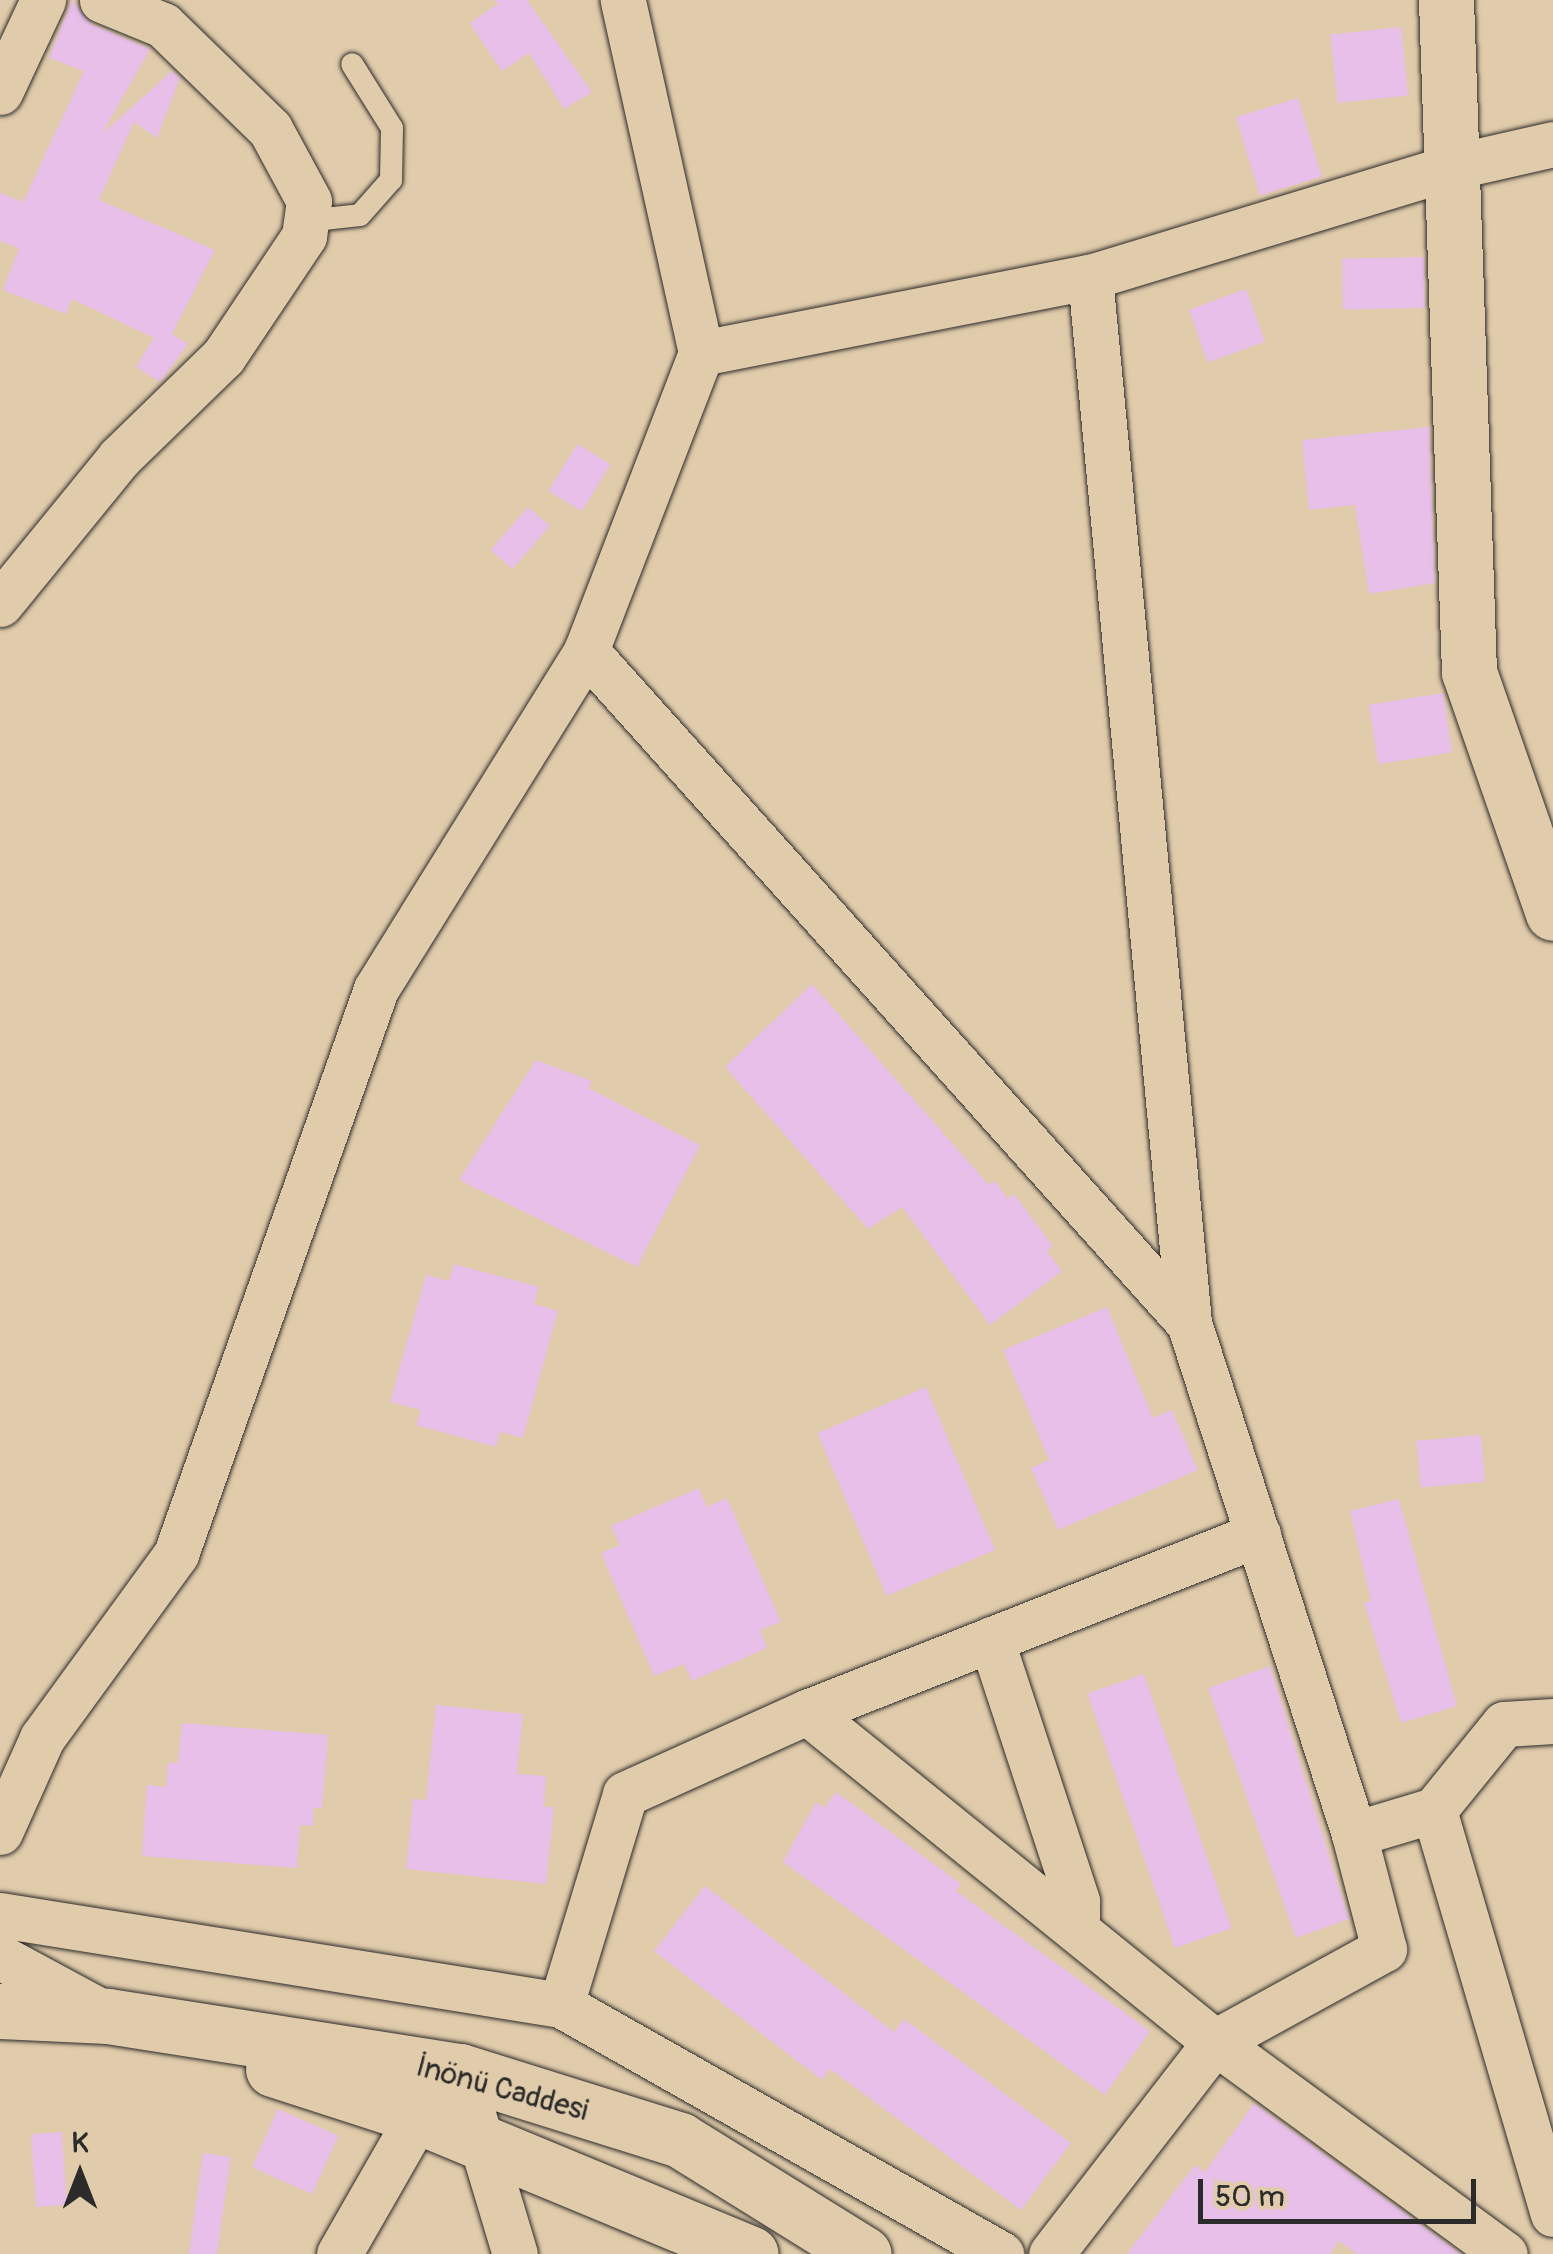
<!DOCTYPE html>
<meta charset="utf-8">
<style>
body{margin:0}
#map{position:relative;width:1553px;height:2254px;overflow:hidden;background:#e0cbaa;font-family:Pangolin,sans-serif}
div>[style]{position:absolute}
.building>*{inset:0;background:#e7bfe8;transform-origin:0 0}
.roads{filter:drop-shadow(0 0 2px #2b2b2b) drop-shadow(0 0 2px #2b2b2b)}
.lane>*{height:22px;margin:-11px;padding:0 11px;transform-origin:11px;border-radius:11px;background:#e0cbaa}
.street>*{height:45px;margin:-22.5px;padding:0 22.5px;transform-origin:22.5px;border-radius:22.5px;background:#e0cbaa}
.secondary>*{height:55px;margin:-27.5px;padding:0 27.5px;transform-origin:27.5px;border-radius:27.5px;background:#e0cbaa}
span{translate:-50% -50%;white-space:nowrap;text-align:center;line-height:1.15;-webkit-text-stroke:10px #e0cbaa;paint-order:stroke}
.street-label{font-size:30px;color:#2b2b2b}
.north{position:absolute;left:30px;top:2124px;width:100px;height:100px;-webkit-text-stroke:8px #e0cbaa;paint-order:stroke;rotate:0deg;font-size:28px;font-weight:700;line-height:40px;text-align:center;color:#2b2b2b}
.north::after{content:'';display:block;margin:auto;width:35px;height:45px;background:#2b2b2b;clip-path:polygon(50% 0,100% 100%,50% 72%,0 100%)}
.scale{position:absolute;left:1198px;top:2179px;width:278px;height:45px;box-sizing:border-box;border:5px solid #2b2b2b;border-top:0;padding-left:12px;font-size:30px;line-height:35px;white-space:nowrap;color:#2b2b2b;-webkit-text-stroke:8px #e0cbaa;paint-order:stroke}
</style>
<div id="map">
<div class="building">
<i style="clip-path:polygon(72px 0,91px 24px,150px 49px,102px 134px,172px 71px,180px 78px,157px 138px,134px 122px,99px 200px,215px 250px,172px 334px,188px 344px,160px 382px,136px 367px,154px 338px,72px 299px,66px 314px,3px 290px,19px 248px,0 241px,0 193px,23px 202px,84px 71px,49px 58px)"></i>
<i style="clip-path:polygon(495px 0,527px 0,592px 92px,564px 109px,529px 53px,502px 71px,470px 23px,498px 4px)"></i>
<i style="left:1401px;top:27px;width:69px;height:71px;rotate:84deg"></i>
<i style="left:1298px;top:98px;width:82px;height:65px;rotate:73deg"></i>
<i style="left:1424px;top:257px;width:51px;height:82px;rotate:89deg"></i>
<i style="left:1246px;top:289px;width:56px;height:61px;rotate:70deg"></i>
<i style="clip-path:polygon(1429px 427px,1435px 583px,1369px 594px,1355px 505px,1309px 510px,1302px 440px)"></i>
<i style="left:577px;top:444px;width:39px;height:55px;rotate:31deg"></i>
<i style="left:528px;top:507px;width:29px;height:57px;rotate:41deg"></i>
<i style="left:1443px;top:693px;width:60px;height:75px;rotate:81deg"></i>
<i style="clip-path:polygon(812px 984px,989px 1185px,995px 1181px,1008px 1199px,1014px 1194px,1053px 1246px,1047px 1251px,1062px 1271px,990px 1325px,902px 1207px,868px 1229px,725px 1067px)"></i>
<i style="clip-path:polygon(536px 1060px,592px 1081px,588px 1088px,700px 1145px,637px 1267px,459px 1180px)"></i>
<i style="clip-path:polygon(454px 1264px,539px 1287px,534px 1304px,558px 1311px,523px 1438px,500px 1432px,496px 1447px,416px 1425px,421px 1410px,390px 1402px,426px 1275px,449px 1281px)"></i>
<i style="clip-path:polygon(1107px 1307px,1153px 1418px,1172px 1410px,1198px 1470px,1058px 1530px,1031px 1468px,1049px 1460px,1003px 1350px)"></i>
<i style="left:926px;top:1387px;width:177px;height:118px;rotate:67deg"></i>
<i style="left:1481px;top:1435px;width:47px;height:65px;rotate:85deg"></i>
<i style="clip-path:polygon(699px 1488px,707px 1507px,727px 1498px,781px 1622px,760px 1630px,767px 1648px,692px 1681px,684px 1664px,654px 1676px,601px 1553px,620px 1545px,611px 1526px)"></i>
<i style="clip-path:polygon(1399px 1499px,1457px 1706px,1401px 1723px,1364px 1603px,1371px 1601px,1350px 1511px)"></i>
<i style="clip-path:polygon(1270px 1666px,1349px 1919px,1296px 1938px,1208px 1688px)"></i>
<i style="left:1144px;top:1674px;width:269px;height:60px;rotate:71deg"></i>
<i style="clip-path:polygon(436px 1705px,523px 1714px,517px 1774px,546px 1776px,544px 1807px,554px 1807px,546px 1884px,406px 1869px,413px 1799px,426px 1800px)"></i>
<i style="clip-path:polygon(182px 1723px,328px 1735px,322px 1808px,314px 1808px,313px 1826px,300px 1825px,297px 1868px,142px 1856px,147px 1785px,166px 1787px,168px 1763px,178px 1763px)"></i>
<i style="clip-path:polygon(836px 1792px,961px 1884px,956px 1891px,1150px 2031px,1105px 2095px,783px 1862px,816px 1802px,824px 1808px)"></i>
<i style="clip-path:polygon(705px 1886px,894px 2032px,904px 2019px,1071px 2143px,1021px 2210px,830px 2069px,822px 2080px,654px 1951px)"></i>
<i style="clip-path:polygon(1254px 2103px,1461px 2254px,1357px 2254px,1339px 2241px,1330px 2254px,1127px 2254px,1195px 2165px,1205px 2172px)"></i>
<i style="left:278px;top:2109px;width:66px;height:64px;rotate:24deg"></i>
<i style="left:62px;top:2132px;width:73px;height:31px;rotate:86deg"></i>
<i style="left:203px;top:2153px;width:28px;height:102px;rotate:8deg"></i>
</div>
<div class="roads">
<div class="lane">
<i style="left:306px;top:221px;width:54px;rotate:-6.3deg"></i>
<i style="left:360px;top:215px;width:47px;rotate:-48.5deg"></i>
<i style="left:391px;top:180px;width:52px;rotate:-88.9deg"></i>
<i style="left:392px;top:128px;width:75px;rotate:-122deg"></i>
</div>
<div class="street">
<i style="left:0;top:92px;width:102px;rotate:-64.9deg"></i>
<i style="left:1090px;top:277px;width:1051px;rotate:84.59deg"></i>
<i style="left:701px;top:353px;width:396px;rotate:-11.1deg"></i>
<i style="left:1090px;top:277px;width:378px;rotate:-16.9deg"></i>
<i style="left:1452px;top:167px;width:104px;rotate:-12.8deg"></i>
<i style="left:0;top:604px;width:188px;rotate:-50.8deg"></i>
<i style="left:119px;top:458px;width:145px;rotate:-44.2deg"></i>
<i style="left:223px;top:357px;width:146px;rotate:-56.2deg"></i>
<i style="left:304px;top:236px;width:35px;rotate:-82deg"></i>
<i style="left:309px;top:201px;width:82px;rotate:-118.4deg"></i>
<i style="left:270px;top:129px;width:149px;rotate:-135.8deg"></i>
<i style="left:163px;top:25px;width:66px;rotate:-157.7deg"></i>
<i style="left:586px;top:651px;width:903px;rotate:48.1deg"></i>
<i style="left:1189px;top:1323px;width:537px;rotate:72.1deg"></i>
<i style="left:1354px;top:1834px;width:119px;rotate:75.4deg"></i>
<i style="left:1384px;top:1949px;width:193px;rotate:151.2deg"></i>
<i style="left:1215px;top:2042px;width:268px;rotate:127.7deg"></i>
<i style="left:991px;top:1639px;width:276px;rotate:71.8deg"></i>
<i style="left:1077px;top:1901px;width:29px;rotate:90deg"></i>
<i style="left:807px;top:1712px;width:525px;rotate:38.97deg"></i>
<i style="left:1215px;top:2042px;width:359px;rotate:36.2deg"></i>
<i style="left:1553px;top:1721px;width:49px;rotate:176.5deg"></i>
<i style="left:1504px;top:1724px;width:111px;rotate:129.1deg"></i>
<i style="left:1434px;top:1810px;width:421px;rotate:73.6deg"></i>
<i style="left:0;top:1832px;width:103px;rotate:-65.9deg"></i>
<i style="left:42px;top:1738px;width:228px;rotate:-53.9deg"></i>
<i style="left:176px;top:1554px;width:599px;rotate:-70.51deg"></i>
<i style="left:376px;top:989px;width:398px;rotate:-58.1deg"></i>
<i style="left:586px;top:651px;width:319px;rotate:-68.9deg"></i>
<i style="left:701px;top:353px;width:362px;rotate:-102.5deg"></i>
<i style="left:1354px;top:1834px;width:84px;rotate:-16.7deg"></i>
<i style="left:0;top:1915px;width:568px;rotate:9.11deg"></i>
<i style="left:561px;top:2005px;width:506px;rotate:29.51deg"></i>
<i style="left:0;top:1957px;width:118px;rotate:28.3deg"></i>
<i style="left:561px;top:2005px;width:220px;rotate:-73.1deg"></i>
<i style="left:625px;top:1794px;width:200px;rotate:-24.3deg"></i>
<i style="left:807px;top:1712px;width:485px;rotate:-21.5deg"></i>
<i style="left:339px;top:2254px;width:159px;rotate:-60.2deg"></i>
<i style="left:418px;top:2116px;width:62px;rotate:-47deg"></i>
<i style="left:460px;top:2071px;width:191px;rotate:73.3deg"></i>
</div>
<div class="secondary">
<i style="left:1446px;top:0;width:672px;rotate:88.04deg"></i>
<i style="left:1469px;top:672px;width:255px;rotate:70.8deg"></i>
<i style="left:0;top:2011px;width:108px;rotate:2.7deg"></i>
<i style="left:108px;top:2016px;width:356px;rotate:8.9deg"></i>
<i style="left:460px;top:2071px;width:231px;rotate:17.4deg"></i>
<i style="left:680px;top:2140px;width:216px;rotate:31.8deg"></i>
<i style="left:273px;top:2069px;width:152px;rotate:18deg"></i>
<i style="left:418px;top:2116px;width:360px;rotate:22.5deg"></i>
</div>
</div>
<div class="street-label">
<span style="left:502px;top:2089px;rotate:15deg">İnönü Caddesi</span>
</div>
<div class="north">K</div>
<div class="scale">50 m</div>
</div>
